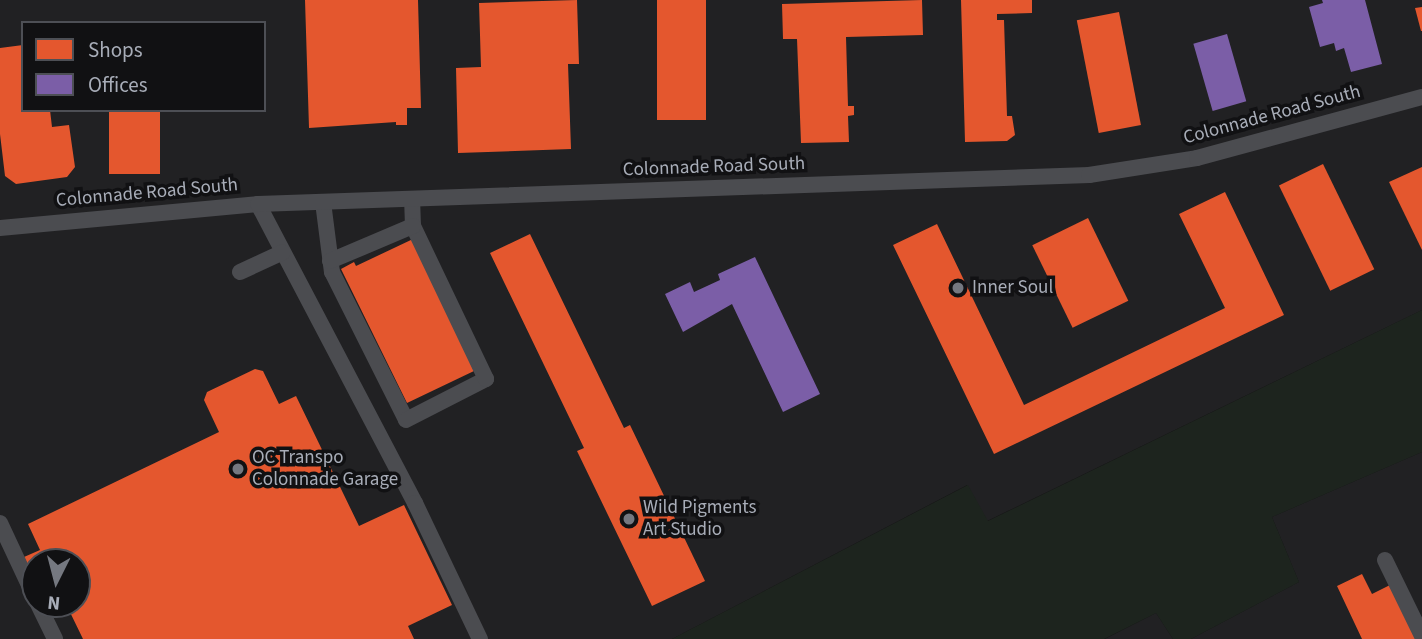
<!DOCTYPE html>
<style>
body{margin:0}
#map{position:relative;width:1422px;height:639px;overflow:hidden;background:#171717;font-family:"Source Sans 3",sans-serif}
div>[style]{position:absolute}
.built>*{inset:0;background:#212123}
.green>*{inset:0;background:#1d241e}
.shops>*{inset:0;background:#e4572e;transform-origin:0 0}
.offices>*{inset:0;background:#7b5ea7;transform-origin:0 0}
.minor>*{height:16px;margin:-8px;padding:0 8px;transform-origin:8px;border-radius:8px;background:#4b4c50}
.dots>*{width:19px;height:19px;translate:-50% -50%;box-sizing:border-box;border:4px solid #111113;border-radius:50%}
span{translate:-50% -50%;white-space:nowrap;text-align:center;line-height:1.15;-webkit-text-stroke:7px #111113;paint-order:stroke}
.street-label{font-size:19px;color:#a8adb8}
.poi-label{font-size:19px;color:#a8adb8}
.left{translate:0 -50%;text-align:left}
.legend{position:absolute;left:21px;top:21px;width:245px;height:91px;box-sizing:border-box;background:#111113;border:2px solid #4d4f55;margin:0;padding:9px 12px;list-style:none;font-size:21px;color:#a8adb8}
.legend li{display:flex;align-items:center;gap:14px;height:35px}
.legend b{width:35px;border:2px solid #4d4f55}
.north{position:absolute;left:21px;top:548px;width:70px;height:70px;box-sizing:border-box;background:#111113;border:2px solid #4d4f55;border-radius:50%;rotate:186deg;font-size:19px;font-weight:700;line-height:28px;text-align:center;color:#a8adb8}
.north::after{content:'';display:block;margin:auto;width:24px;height:32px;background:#757880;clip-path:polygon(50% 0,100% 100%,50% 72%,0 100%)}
</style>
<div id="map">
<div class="built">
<i style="clip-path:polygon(evenodd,0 0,1422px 0,1422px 310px,987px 521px,967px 485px,672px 639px,0 639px,0 0,23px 23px,264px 23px,264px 110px,23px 110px,23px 23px,0 0,35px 562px,77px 562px,77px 604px,35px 604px,35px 562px)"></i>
<i style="clip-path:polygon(1422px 452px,1422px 639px,1191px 639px,1299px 582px,1272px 517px)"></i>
<i style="clip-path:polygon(1156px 613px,1173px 639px,1105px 639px)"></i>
</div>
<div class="green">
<i style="clip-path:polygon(1422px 310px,1422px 452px,1272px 517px,1299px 582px,1191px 639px,1173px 639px,1156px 613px,1104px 639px,672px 639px,968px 485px,988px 521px)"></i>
</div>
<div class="shops">
<i style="clip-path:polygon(305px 0,418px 0,421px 108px,407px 108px,407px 125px,396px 125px,396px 122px,309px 128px)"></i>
<i style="clip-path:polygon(577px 0,579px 64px,568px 64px,571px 149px,458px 153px,456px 68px,481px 67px,479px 3px)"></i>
<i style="left:657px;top:0;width:49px;height:120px"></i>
<i style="clip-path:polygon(922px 0,923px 35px,846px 37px,848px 106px,854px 106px,854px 115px,848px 116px,849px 142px,801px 143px,797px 39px,783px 39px,782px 4px)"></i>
<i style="clip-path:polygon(961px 0,1032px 0,1032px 13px,997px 14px,997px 20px,1004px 20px,1007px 116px,1012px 116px,1015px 135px,1007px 141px,965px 142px)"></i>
<i style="clip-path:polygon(1422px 7px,1422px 31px,1421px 31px,1415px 8px)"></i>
<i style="left:1119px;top:12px;width:115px;height:43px;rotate:79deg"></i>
<i style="clip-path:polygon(23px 45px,23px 110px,50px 110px,52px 127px,69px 125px,75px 167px,67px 177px,16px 184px,5px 176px,0 134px,0 48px)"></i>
<i style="left:109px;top:110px;width:51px;height:64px"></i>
<i style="left:1323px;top:164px;width:117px;height:49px;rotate:64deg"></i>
<i style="clip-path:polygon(1422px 167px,1422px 250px,1389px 182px)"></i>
<i style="clip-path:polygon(1225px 192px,1284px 315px,994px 454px,893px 245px,937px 224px,1024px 405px,1225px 308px,1179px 214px)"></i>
<i style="left:1088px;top:218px;width:92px;height:62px;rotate:64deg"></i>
<i style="clip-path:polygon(530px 234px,624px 428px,630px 425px,705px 581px,652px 606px,577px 451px,584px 448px,490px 253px)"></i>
<i style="clip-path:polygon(413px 239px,474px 371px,407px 403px,341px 269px,354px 262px,356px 266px)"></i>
<i style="clip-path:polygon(255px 369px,263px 371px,279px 404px,296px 396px,359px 526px,404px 505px,452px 605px,408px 626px,414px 639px,83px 639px,66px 604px,77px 604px,77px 562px,44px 560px,29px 567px,24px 557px,40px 550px,28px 524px,219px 432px,204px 400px,207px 392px)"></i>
<i style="clip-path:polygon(1362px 574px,1372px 594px,1390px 585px,1416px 639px,1362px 639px,1337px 586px)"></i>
</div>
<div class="offices">
<i style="clip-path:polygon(1322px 0,1365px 0,1382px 64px,1351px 72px,1344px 48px,1336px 51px,1334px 43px,1320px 47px,1309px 7px,1323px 3px)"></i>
<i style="left:1227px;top:34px;width:70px;height:35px;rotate:74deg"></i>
<i style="clip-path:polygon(755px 257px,820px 394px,783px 412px,732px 304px,683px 332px,665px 294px,690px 282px,694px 292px,720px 280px,718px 274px)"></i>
</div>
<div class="minor">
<i style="left:323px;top:202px;width:71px;rotate:82.7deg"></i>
<i style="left:332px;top:272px;width:165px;rotate:63.4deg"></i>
<i style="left:406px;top:420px;width:90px;rotate:-27.1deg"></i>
<i style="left:486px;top:379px;width:170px;rotate:-115.5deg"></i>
<i style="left:413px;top:226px;width:27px;rotate:-92deg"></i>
<i style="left:258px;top:204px;width:338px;rotate:62.3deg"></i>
<i style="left:415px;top:503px;width:151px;rotate:64.5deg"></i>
<i style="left:0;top:228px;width:259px;rotate:-5.3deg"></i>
<i style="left:258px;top:204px;width:832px;rotate:-2deg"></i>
<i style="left:1089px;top:175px;width:109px;rotate:-8.9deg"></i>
<i style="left:1197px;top:158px;width:233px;rotate:-15.2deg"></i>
<i style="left:330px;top:261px;width:90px;rotate:-22.9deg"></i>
<i style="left:240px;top:272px;width:47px;rotate:-24.9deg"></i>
<i style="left:0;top:523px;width:83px;rotate:65deg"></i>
<i style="left:1385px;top:560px;width:85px;rotate:64deg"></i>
<i style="left:38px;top:604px;width:39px;rotate:64deg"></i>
</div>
<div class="dots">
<i style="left:958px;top:288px;background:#757880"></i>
<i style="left:238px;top:469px;background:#757880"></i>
<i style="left:629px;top:519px;background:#757880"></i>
</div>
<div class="street-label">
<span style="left:1272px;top:115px;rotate:-15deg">Colonnade Road South</span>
<span style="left:714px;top:167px;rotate:-2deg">Colonnade Road South</span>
<span style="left:147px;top:193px;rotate:-5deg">Colonnade Road South</span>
</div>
<div class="poi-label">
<span class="left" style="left:972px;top:288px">Inner Soul</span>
<span class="left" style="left:252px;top:469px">OC Transpo<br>Colonnade Garage</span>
<span class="left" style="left:643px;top:519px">Wild Pigments<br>Art Studio</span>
</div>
<ul class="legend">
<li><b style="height:19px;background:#e4572e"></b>Shops</li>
<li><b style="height:19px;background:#7b5ea7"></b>Offices</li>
</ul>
<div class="north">N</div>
</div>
